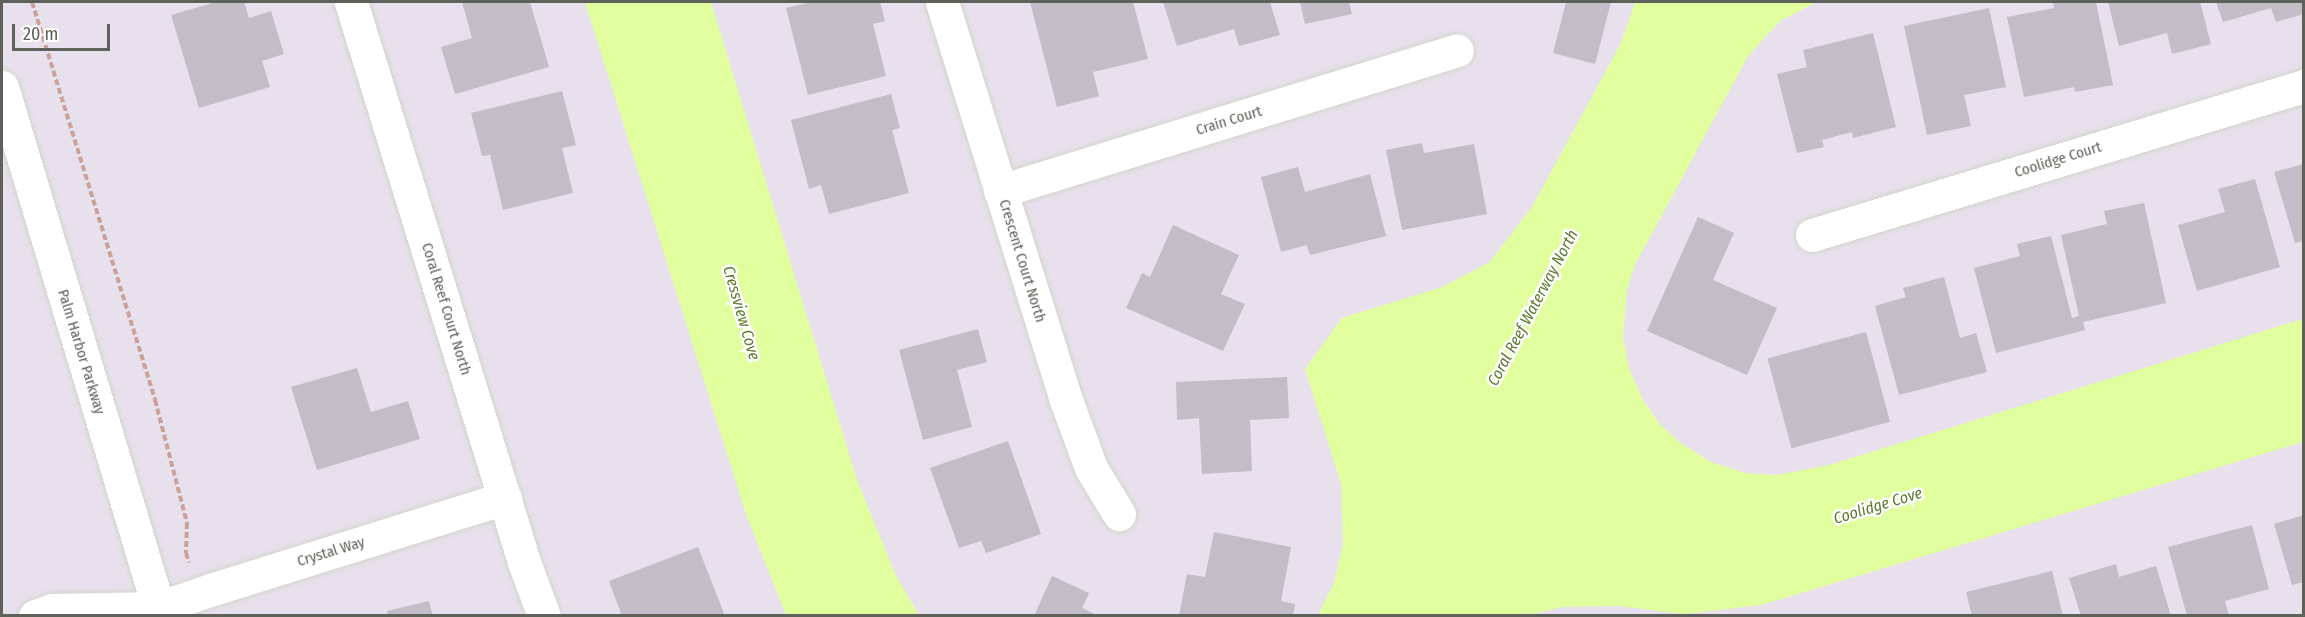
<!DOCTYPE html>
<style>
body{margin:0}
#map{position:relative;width:2305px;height:617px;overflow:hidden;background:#e8e0ec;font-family:"Fira Sans Condensed",sans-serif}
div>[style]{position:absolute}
.water>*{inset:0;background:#e1fe9f}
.building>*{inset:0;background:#c2bdc7;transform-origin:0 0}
.path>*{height:4px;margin-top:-2px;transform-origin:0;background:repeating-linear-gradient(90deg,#cba19a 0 6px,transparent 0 9px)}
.roads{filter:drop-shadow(0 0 2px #d1d5ce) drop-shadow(0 0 2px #d1d5ce)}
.minor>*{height:33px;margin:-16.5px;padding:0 16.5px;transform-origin:16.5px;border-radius:16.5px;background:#fff}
.tertiary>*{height:33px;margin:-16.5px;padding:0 16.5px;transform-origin:16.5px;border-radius:16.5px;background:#fff}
span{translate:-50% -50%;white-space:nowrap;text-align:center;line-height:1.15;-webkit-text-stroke:5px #fff;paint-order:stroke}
.street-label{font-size:15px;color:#5e6159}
.water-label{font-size:16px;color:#5d7a2e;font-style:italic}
.frame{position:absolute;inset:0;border:3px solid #5e6159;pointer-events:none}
.scale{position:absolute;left:12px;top:24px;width:98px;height:27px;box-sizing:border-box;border:3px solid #5e6159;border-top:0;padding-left:8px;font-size:18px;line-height:21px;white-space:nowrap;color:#5e6159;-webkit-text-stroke:4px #fff;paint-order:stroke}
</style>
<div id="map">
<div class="water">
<i style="clip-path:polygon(585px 2px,711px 2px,857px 480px,896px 576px,919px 615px,786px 615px,746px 514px)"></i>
<i style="clip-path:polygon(1635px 2px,1817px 2px,1780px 21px,1748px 56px,1635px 265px,1627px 289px,1623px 338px,1629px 368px,1643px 400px,1659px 423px,1679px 442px,1711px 462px,1745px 473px,1777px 475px,1829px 465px,2303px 319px,2303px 442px,1761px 605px,1685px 614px,1618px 606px,1563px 607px,1524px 616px,1318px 615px,1334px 583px,1343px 544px,1341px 484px,1305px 369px,1342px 318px,1442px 287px,1490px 262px,1532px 207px,1621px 43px)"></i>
</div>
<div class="building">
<i style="clip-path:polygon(216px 2px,244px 2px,249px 18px,271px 11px,284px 54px,262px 61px,270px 87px,199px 108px,171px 15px)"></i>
<i style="clip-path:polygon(462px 2px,530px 2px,549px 67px,455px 94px,441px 47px,472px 38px)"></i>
<i style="clip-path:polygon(811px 2px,880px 2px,885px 21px,873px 24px,886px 76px,808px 95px,786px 8px)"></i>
<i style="clip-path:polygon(1030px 2px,1133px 2px,1148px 59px,1093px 72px,1099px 96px,1057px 107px)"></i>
<i style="clip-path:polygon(1163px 2px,1270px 2px,1280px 35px,1239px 46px,1234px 29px,1177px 46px)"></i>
<i style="clip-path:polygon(1300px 2px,1349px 2px,1352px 14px,1305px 24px)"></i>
<i style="clip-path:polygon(1566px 2px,1611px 2px,1595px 64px,1553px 53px)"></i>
<i style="clip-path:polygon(2053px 2px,2096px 2px,2113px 85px,2075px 92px,2074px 87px,2024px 97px,2007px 17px,2054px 8px)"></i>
<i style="clip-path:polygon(2108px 2px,2200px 2px,2211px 44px,2172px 54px,2167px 33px,2119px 46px)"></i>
<i style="clip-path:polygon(2216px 2px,2304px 2px,2304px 14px,2276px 22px,2271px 8px,2223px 22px)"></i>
<i style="clip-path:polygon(1989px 8px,2006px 87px,1964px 95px,1971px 126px,1927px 135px,1904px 26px)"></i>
<i style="clip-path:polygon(1873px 33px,1896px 127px,1853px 138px,1852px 132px,1822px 140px,1824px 147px,1797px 153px,1777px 74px,1807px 67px,1803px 50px)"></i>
<i style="clip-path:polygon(562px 91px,576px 145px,562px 148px,573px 193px,503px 210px,490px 155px,482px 156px,471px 113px)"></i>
<i style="clip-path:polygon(891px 94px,900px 128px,892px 130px,909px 193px,829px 214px,821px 185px,809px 189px,791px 120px)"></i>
<i style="clip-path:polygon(1422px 143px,1424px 153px,1474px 144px,1487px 214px,1402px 230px,1386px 150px)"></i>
<i style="clip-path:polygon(2304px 164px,2304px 241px,2295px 243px,2274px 172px)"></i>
<i style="clip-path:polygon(1298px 167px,1305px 192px,1370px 174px,1386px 236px,1310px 255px,1307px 245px,1281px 252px,1261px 177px)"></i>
<i style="clip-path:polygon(2255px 179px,2280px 267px,2197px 291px,2178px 225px,2225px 212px,2218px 189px)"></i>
<i style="clip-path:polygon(2144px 203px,2166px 303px,2083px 322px,2085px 330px,1996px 353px,1974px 268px,2020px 256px,2017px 244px,2051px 236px,2072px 318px,2079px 316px,2061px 235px,2107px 224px,2104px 211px)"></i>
<i style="clip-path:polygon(1698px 217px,1734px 233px,1713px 280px,1777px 308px,1747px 375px,1647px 331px)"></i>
<i style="clip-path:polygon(1173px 225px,1239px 255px,1221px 294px,1245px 304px,1223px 351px,1126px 308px,1142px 273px,1150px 277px)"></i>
<i style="clip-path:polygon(1944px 277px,1960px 338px,1976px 333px,1987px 372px,1899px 395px,1875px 306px,1906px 297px,1903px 288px)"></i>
<i style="clip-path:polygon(978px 329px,987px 362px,957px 370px,972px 427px,923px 440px,899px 350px)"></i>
<i style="left:1866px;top:332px;width:93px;height:102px;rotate:75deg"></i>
<i style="clip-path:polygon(357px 368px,371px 412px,408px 401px,420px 439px,317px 470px,291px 387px)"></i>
<i style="clip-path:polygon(1287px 377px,1289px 418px,1250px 420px,1252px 471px,1202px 474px,1199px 418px,1177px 420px,1176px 382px)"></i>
<i style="clip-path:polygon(1008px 441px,1041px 534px,986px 553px,981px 541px,959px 548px,930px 468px)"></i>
<i style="clip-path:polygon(2304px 515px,2304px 582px,2292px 585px,2274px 524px)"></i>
<i style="clip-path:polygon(2252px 525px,2269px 589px,2225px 601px,2229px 616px,2187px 616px,2168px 547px)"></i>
<i style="clip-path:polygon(1214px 532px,1291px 547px,1281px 601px,1295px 604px,1293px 616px,1179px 616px,1187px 574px,1205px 577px)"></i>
<i style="clip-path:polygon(698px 547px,725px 616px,622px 616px,609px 581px)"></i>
<i style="clip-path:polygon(2116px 564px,2119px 577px,2156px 566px,2171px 616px,2081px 616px,2069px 578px)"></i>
<i style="clip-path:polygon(2052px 571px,2063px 616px,1972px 616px,1966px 592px)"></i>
<i style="clip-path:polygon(1052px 576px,1089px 593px,1082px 608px,1099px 616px,1034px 616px)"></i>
<i style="clip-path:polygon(429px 601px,433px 616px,388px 616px,387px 611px)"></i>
</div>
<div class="path">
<i style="left:32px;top:2px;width:417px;rotate:72.8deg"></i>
<i style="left:155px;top:400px;width:127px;rotate:75.4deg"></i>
<i style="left:187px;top:523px;width:30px;rotate:92deg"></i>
<i style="left:186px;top:553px;width:10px;rotate:73deg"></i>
</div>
<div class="roads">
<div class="minor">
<i style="left:351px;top:2px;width:586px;rotate:72.83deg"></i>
<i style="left:524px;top:562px;width:58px;rotate:69.7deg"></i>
<i style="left:942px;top:2px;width:417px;rotate:72.7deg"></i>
<i style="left:1066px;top:400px;width:72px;rotate:69.8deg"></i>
<i style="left:1091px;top:468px;width:54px;rotate:58.7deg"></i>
<i style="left:1000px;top:191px;width:478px;rotate:-17.1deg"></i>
<i style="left:1812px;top:235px;width:514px;rotate:-16.85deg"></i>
<i style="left:35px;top:616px;width:18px;rotate:-19deg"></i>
<i style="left:52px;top:610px;width:106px;rotate:-1.1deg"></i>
<i style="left:145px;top:616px;width:15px;rotate:-32deg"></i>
<i style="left:158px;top:608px;width:58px;rotate:-19.1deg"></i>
<i style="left:213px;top:589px;width:306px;rotate:-17.3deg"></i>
</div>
<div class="tertiary">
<i style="left:2px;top:87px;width:552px;rotate:73.27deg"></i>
</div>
</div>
<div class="street-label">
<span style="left:1229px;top:121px;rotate:-17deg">Crain Court</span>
<span style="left:2058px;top:160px;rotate:-17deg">Coolidge Court</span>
<span style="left:1022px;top:261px;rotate:73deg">Crescent Court North</span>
<span style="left:446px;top:309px;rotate:73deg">Coral Reef Court North</span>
<span style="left:81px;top:352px;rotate:73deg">Palm Harbor Parkway</span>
<span style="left:331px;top:552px;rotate:-17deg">Crystal Way</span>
</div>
<div class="water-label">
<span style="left:1533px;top:308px;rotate:-62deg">Coral Reef Waterway North</span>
<span style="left:741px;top:313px;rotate:74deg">Cressview Cove</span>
<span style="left:1878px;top:506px;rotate:-17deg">Coolidge Cove</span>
</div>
<div class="frame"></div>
<div class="scale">20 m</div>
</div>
